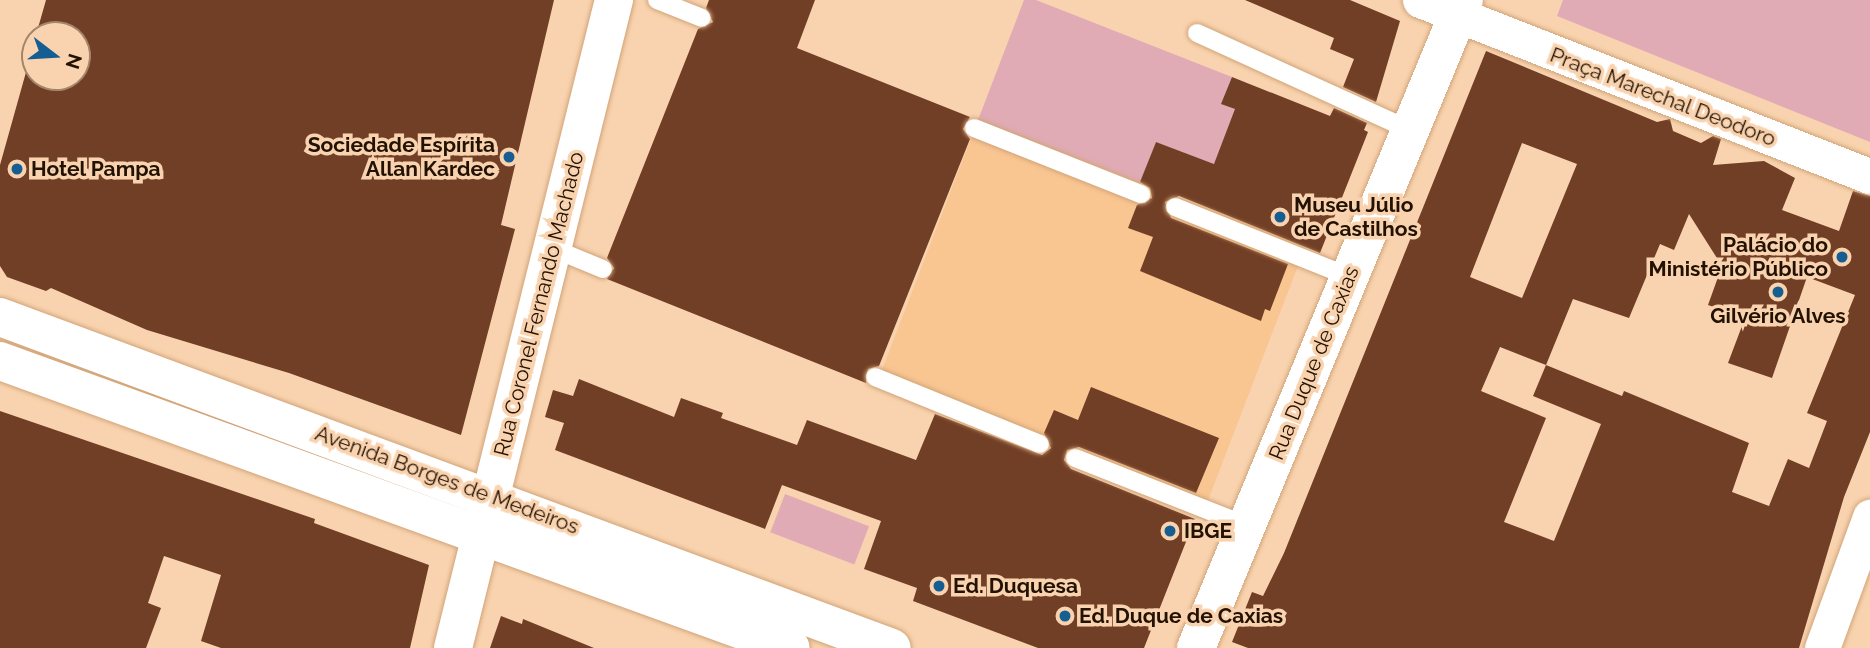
<!DOCTYPE html>
<meta charset="utf-8">
<style>
body{margin:0}
#map{position:relative;width:1870px;height:648px;overflow:hidden;background:#f9d3af;font-family:Raleway,sans-serif}
div>[style]{position:absolute}
.built>*{inset:0;background:#f9c591;transform-origin:0 0}
.green>*{inset:0;background:#e0abb5;transform-origin:0 0}
.building>*{inset:0;background:#713e26}
.roads{filter:drop-shadow(0 0 2px #d1a478) drop-shadow(0 0 2px #d1a478)}
.service>*{height:18px;margin:-9px;padding:0 9px;transform-origin:9px;border-radius:9px;background:#fff}
.minor>*{height:35px;margin:-17.5px;padding:0 17.5px;transform-origin:17.5px;border-radius:17.5px;background:#fff}
.tertiary>*{height:38px;margin:-19px;padding:0 19px;transform-origin:19px;border-radius:19px;background:#fff}
.secondary>*{height:38px;margin:-19px;padding:0 19px;transform-origin:19px;border-radius:19px;background:#fff}
.dots>*{width:19px;height:19px;translate:-50% -50%;box-sizing:border-box;border:4px solid #f9d3af;border-radius:50%}
span{translate:-50% -50%;white-space:nowrap;text-align:center;line-height:1.15;-webkit-text-stroke:7px #f9d3af;paint-order:stroke}
.street-label{font-size:21px;color:#231202}
.poi-label{font-size:21px;color:#231202;font-weight:700}
.right{translate:-100% -50%;text-align:right}
.left{translate:0 -50%;text-align:left}
.north{position:absolute;left:21px;top:21px;width:70px;height:70px;box-sizing:border-box;background:#f9d3af;border:2px solid #a3866a;border-radius:50%;rotate:107deg;font-size:19px;font-weight:700;line-height:28px;text-align:center;color:#231202}
.north::after{content:'';display:block;margin:auto;width:24px;height:32px;background:#165e92;clip-path:polygon(50% 0,100% 100%,50% 72%,0 100%)}
</style>
<div id="map">
<div class="built">
<i style="left:978px;top:120px;width:351px;height:286px;rotate:21deg"></i>
</div>
<div class="green">
<i style="clip-path:polygon(1024px 0,1036px 0,1232px 77px,1222px 104px,1263px 120px,1214px 164px,1156px 142px,1140px 183px,978px 120px)"></i>
<i style="clip-path:polygon(1563px 0,1870px 0,1870px 142px,1557px 16px)"></i>
<i style="left:785px;top:494px;width:90px;height:41px;rotate:21deg"></i>
</div>
<div class="building">
<i style="clip-path:polygon(46px 0,554px 0,501px 225px,515px 229px,461px 435px,289px 373px,147px 330px,51px 288px,46px 291px,7px 277px,0 266px,0 165px,35px 40px,35px 77px,77px 77px,77px 35px,36px 35px)"></i>
<i style="clip-path:polygon(709px 0,815px 0,797px 48px,970px 117px,963px 129px,970px 139px,879px 366px,868px 369px,866px 383px,607px 279px,614px 268px,607px 258px,698px 29px,713px 22px,706px 8px)"></i>
<i style="clip-path:polygon(1245px 0,1350px 0,1400px 21px,1376px 102px,1343px 87px,1354px 59px,1330px 49px,1334px 38px)"></i>
<i style="clip-path:polygon(evenodd,1486px 51px,1657px 122px,1670px 119px,1673px 131px,1701px 143px,1713px 136px,1721px 139px,1713px 165px,1764px 161px,1795px 178px,1782px 210px,1839px 231px,1853px 191px,1870px 196px,1870px 432px,1844px 497px,1799px 648px,1248px 648px,1232px 642px,1252px 592px,1263px 596px,1284px 553px,1486px 51px,1522px 143px,1577px 164px,1522px 298px,1470px 277px,1522px 143px,1486px 51px,1689px 214px,1722px 266px,1708px 305px,1745px 318px,1728px 363px,1772px 378px,1807px 277px,1855px 295px,1807px 413px,1827px 421px,1809px 468px,1788px 459px,1769px 506px,1732px 492px,1749px 443px,1624px 391px,1622px 396px,1546px 365px,1573px 299px,1629px 318px,1660px 244px,1674px 250px,1689px 214px,1486px 51px,1500px 347px,1546px 365px,1533px 396px,1601px 424px,1554px 541px,1504px 522px,1546px 418px,1481px 391px,1500px 347px)"></i>
<i style="clip-path:polygon(1232px 77px,1330px 116px,1334px 108px,1367px 123px,1364px 130px,1368px 132px,1320px 253px,1179px 196px,1165px 202px,1171px 218px,1288px 264px,1270px 311px,1265px 309px,1261px 321px,1140px 271px,1153px 237px,1128px 228px,1137px 205px,1152px 198px,1150px 188px,1140px 182px,1156px 142px,1214px 164px,1235px 109px,1221px 104px)"></i>
<i style="clip-path:polygon(579px 379px,674px 417px,681px 398px,723px 413px,721px 418px,797px 445px,807px 420px,916px 460px,935px 414px,1042px 455px,1051px 448px,1044px 433px,1054px 410px,1078px 420px,1091px 387px,1219px 438px,1196px 493px,1079px 447px,1067px 450px,1064px 460px,1071px 469px,1195px 519px,1144px 648px,1038px 648px,913px 601px,917px 588px,864px 569px,881px 521px,782px 485px,765px 529px,555px 450px,564px 423px,545px 417px,553px 390px,573px 396px)"></i>
<i style="clip-path:polygon(0 411px,315px 519px,314px 523px,429px 565px,410px 648px,221px 648px,201px 641px,221px 575px,164px 556px,148px 603px,161px 608px,146px 648px,0 648px)"></i>
<i style="clip-path:polygon(501px 616px,522px 624px,523px 619px,594px 648px,490px 648px)"></i>
</div>
<div class="roads">
<div class="service">
<i style="left:657px;top:0;width:48px;rotate:21.8deg"></i>
<i style="left:1197px;top:33px;width:234px;rotate:24.5deg"></i>
<i style="left:974px;top:128px;width:180px;rotate:21.6deg"></i>
<i style="left:1175px;top:207px;width:188px;rotate:21.8deg"></i>
<i style="left:552px;top:248px;width:55px;rotate:22.4deg"></i>
<i style="left:875px;top:377px;width:178px;rotate:22.1deg"></i>
<i style="left:1075px;top:458px;width:186px;rotate:21.5deg"></i>
</div>
<div class="minor">
<i style="left:1420px;top:0;width:483px;rotate:21.4deg"></i>
<i style="left:1822px;top:648px;width:140px;rotate:-69.9deg"></i>
</div>
<div class="tertiary">
<i style="left:453px;top:648px;width:668px;rotate:-76.05deg"></i>
<i style="left:1196px;top:648px;width:701px;rotate:-67.53deg"></i>
</div>
<div class="secondary">
<i style="left:0;top:317px;width:951px;rotate:20.36deg"></i>
<i style="left:0;top:361px;width:841px;rotate:19.94deg"></i>
</div>
</div>
<div class="dots">
<i style="left:509px;top:157px;background:#165e92"></i>
<i style="left:17px;top:169px;background:#165e92"></i>
<i style="left:1280px;top:217px;background:#165e92"></i>
<i style="left:1842px;top:257px;background:#165e92"></i>
<i style="left:1778px;top:292px;background:#165e92"></i>
<i style="left:1170px;top:531px;background:#165e92"></i>
<i style="left:939px;top:586px;background:#165e92"></i>
<i style="left:1065px;top:616px;background:#165e92"></i>
</div>
<div class="street-label">
<span style="left:1663px;top:97px;rotate:21deg">Praça Marechal Deodoro</span>
<span style="left:539px;top:304px;rotate:-76deg">Rua Coronel Fernando Machado</span>
<span style="left:1314px;top:363px;rotate:-68deg">Rua Duque de Caxias</span>
<span style="left:447px;top:480px;rotate:20deg">Avenida Borges de Medeiros</span>
</div>
<div class="poi-label">
<span class="right" style="left:495px;top:157px">Sociedade Espírita<br>Allan Kardec</span>
<span class="left" style="left:31px;top:169px">Hotel Pampa</span>
<span class="left" style="left:1294px;top:217px">Museu Júlio<br>de Castilhos</span>
<span class="right" style="left:1828px;top:257px">Palácio do<br>Ministério Público</span>
<span style="left:1778px;top:316px">Gilvério Alves</span>
<span class="left" style="left:1184px;top:531px">IBGE</span>
<span class="left" style="left:953px;top:586px">Ed. Duquesa</span>
<span class="left" style="left:1079px;top:616px">Ed. Duque de Caxias</span>
</div>
<div class="north">N</div>
</div>
